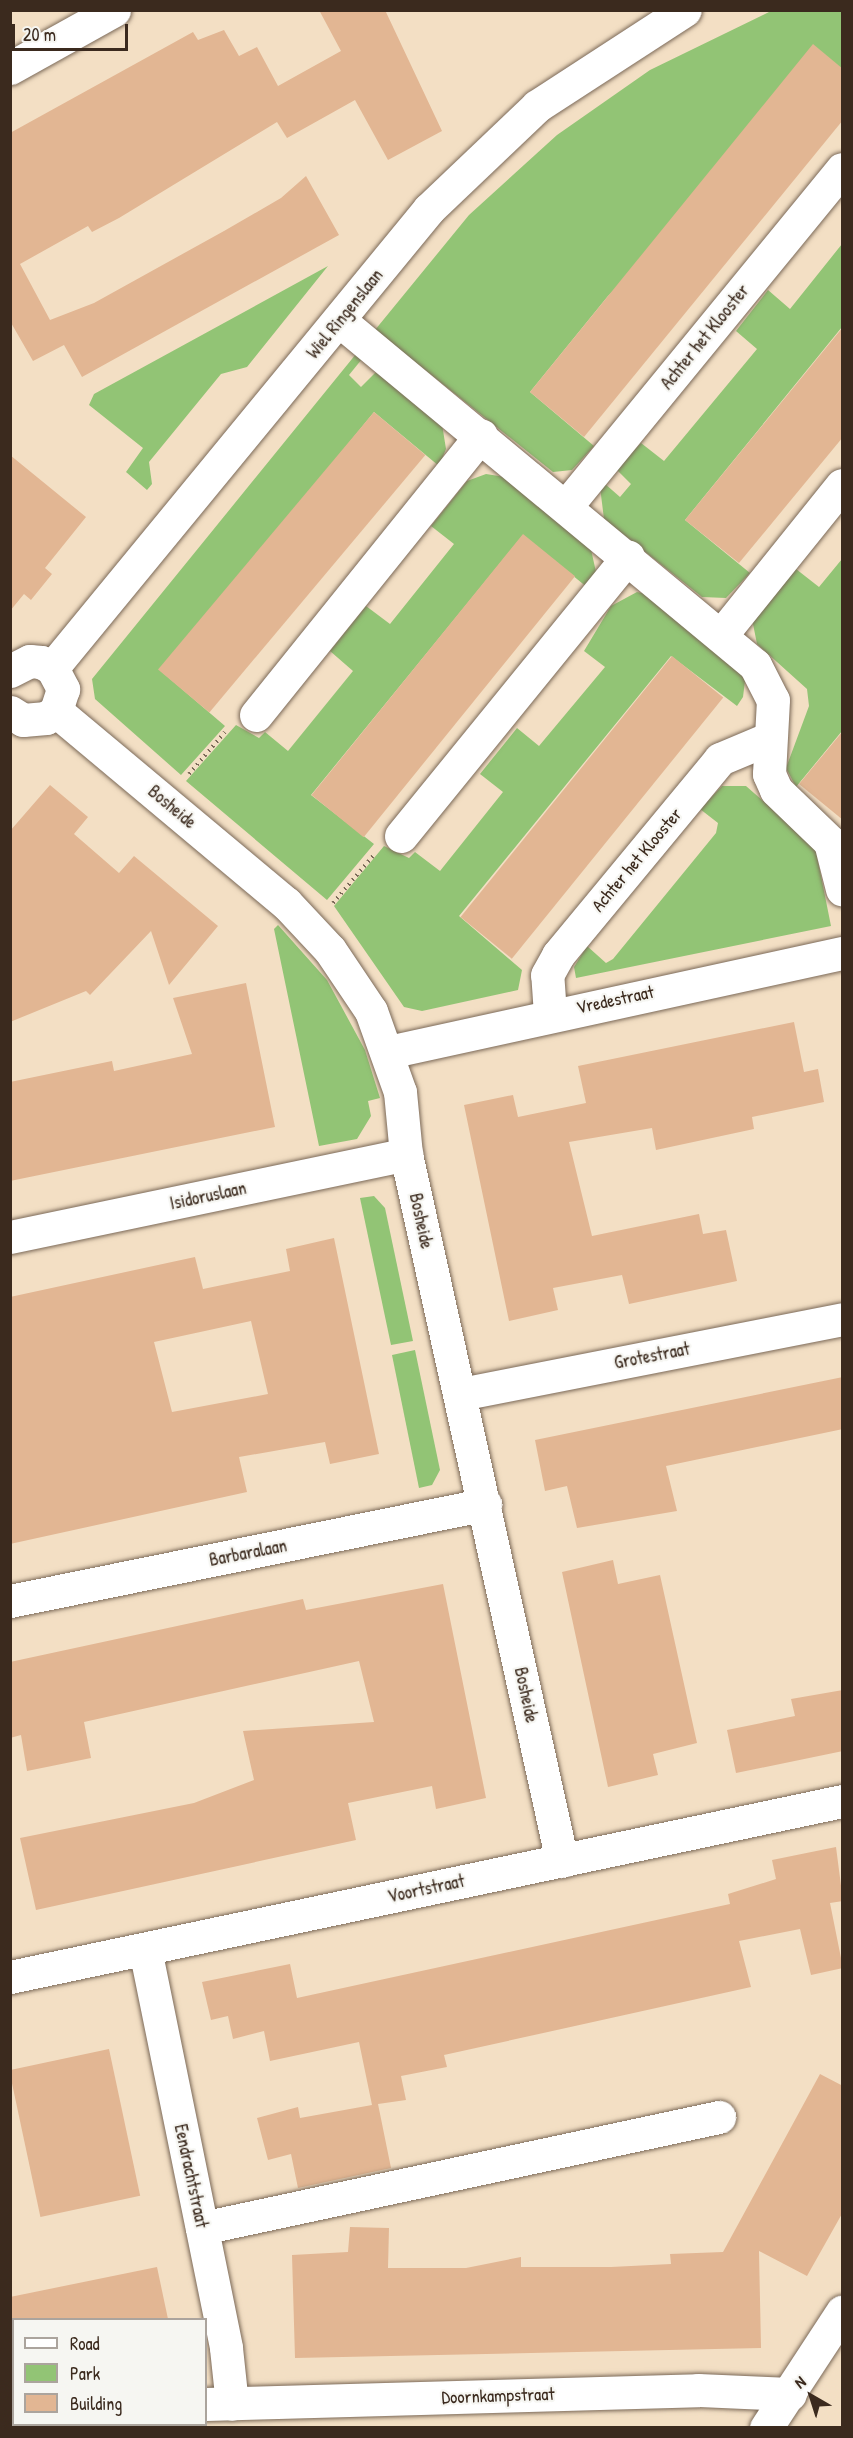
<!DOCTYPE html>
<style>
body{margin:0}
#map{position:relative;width:853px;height:2438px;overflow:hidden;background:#f3dfc4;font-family:"Patrick Hand",sans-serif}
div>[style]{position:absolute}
.green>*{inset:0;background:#92c475}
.building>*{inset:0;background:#e2b693;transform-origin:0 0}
.path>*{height:4px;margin-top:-2px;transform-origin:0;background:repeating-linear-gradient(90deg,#7b6958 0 1.5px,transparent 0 6px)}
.roads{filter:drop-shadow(0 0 2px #7b6958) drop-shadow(0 0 2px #7b6958)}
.minor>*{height:33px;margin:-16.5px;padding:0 16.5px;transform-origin:16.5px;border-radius:16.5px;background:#fff}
span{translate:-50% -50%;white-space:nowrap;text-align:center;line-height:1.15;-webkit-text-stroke:4.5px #f6f6f2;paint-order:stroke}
.street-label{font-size:18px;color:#3b2a1e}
.frame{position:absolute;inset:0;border:12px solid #3b2a1e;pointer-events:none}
.legend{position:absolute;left:12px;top:2318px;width:195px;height:108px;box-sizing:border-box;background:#f6f6f2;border:2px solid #aba49d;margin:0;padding:8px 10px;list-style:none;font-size:18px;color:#3b2a1e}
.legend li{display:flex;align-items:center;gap:12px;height:30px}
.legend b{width:30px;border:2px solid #aba49d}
.north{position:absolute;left:781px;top:2366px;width:60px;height:60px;-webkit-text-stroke:4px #f6f6f2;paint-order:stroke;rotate:321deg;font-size:16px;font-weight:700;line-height:24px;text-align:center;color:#3b2a1e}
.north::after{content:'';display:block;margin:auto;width:21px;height:27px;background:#3b2a1e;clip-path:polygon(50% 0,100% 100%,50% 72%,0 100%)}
.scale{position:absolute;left:12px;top:24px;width:116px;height:27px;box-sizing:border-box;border:3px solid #3b2a1e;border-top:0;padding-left:8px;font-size:18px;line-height:21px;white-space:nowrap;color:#3b2a1e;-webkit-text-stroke:4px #f6f6f2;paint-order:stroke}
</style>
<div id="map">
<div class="green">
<i style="clip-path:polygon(771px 11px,842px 11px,842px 69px,608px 296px,530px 392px,594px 446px,572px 470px,553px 472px,375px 330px,469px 215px,557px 135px,650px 70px)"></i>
<i style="clip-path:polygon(842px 244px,842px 327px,685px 520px,750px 573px,726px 598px,702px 597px,604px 519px,600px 487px,604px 483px,620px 497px,631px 484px,616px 469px,641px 443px,664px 461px,757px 349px,736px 331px,768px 290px,790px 309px)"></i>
<i style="clip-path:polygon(328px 266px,247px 367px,221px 374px,149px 462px,152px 484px,147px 490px,126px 472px,143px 448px,89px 405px,94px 394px)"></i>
<i style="clip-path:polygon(356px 354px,362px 359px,349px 375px,361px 387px,377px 371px,442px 424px,446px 449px,439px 466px,374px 412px,162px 672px,225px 726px,181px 775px,95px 699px,92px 679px)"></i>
<i style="clip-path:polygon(486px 474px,505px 477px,590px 545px,596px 572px,588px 588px,523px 535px,311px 795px,374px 844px,327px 900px,186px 781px,236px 725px,259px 738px,265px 732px,288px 751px,353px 671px,330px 651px,366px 606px,390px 624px,454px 544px,431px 526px,467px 481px)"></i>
<i style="clip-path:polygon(842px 559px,842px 731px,796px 787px,786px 768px,809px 706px,807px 689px,757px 644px,752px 619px,796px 569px,819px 587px)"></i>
<i style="clip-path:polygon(637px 592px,646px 594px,738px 669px,745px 681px,743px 697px,737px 706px,671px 656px,459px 916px,522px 970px,518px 990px,422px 1011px,404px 1007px,334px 906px,384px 846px,409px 858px,415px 852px,440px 871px,503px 792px,480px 774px,517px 728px,539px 746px,605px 667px,584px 651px,611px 606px)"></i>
<i style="clip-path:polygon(722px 786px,746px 786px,815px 846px,831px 926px,576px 978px,574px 967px,587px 946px,606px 963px,613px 959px,716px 833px,718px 823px,700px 809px)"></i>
<i style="clip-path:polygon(278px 925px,327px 980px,365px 1050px,380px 1098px,368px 1101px,371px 1116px,357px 1139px,319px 1146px,274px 929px)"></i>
<i style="clip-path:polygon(374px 1196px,385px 1208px,413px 1341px,391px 1345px,360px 1198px)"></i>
<i style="clip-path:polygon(415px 1350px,440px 1470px,432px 1485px,419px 1488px,392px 1355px)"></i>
</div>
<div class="building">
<i style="clip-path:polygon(319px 10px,385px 10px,442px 131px,388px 160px,355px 100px,287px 138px,277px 122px,119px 218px,92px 232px,88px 226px,20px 264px,50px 320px,94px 303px,224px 231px,281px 198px,306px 176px,339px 235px,82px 377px,64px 345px,33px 361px,10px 321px,10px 133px,193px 32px,198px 40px,224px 30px,239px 56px,257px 47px,278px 86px,341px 51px)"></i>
<i style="clip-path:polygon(813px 44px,843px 69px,843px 120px,584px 437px,530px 392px)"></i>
<i style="clip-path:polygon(843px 327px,843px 437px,739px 563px,685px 520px)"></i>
<i style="left:374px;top:412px;width:67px;height:336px;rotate:40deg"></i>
<i style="clip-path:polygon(10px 455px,86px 517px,45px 568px,52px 574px,31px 600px,24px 594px,10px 611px)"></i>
<i style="left:523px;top:534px;width:67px;height:336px;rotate:39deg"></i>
<i style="left:672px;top:656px;width:66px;height:336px;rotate:39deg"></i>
<i style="clip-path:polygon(843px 731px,843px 820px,799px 784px)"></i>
<i style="clip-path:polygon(50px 785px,88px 817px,74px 834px,119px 873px,134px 856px,218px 926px,169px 985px,151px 931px,90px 995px,86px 991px,10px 1022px,10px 831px)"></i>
<i style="clip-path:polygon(246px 983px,275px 1127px,10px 1181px,10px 1082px,112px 1061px,114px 1071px,192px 1054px,173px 998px)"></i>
<i style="clip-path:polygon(794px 1022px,804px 1072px,818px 1069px,824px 1102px,752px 1117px,754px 1129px,656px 1150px,652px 1128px,569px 1142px,592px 1236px,699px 1214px,703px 1234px,726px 1230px,737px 1281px,629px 1304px,622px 1275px,553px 1288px,558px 1310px,509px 1321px,464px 1105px,513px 1095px,518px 1117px,586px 1103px,578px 1066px)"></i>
<i style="clip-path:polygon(evenodd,334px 1238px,379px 1454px,330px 1464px,325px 1442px,239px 1457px,247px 1492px,10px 1544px,10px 1297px,195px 1257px,203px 1289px,290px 1271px,286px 1249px,334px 1238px,251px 1321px,268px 1394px,172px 1412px,154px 1342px,251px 1321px)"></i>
<i style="clip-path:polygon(843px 1377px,843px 1429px,666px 1466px,677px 1511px,577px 1528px,567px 1486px,545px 1491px,535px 1440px)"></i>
<i style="clip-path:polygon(613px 1560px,618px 1584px,660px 1575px,697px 1743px,653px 1754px,658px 1775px,608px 1787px,562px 1572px)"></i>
<i style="clip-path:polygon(443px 1584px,486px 1798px,436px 1809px,432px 1786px,348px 1803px,356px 1840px,36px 1910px,20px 1838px,194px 1803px,254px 1780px,243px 1731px,374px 1722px,359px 1661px,84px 1722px,91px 1758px,27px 1771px,21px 1735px,10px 1738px,10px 1662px,303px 1599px,306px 1610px)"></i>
<i style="clip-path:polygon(843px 1690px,843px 1751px,736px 1773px,727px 1730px,795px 1716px,791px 1699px)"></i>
<i style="clip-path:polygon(836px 1847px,843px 1901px,830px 1903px,843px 1968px,811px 1975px,800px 1929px,739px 1941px,751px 1987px,444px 2055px,447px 2067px,401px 2076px,406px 2100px,378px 2104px,391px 2168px,298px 2188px,291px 2154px,268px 2160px,257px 2118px,298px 2107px,300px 2118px,372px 2105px,359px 2042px,270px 2061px,264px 2031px,233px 2039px,228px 2016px,211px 2020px,202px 1982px,290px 1964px,297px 1998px,730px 1904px,728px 1894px,776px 1879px,772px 1860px)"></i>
<i style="left:109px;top:2049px;width:150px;height:102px;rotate:78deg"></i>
<i style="clip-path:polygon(820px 2074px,843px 2086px,843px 2212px,807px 2276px,759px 2251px,761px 2348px,295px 2358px,292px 2255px,348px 2252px,350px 2227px,389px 2228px,388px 2268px,466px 2268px,521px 2257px,521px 2267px,611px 2267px,671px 2264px,670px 2254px,723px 2252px)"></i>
<i style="clip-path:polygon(157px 2267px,168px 2319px,10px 2319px,10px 2297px)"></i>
</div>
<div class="path">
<i style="left:189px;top:774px;width:55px;rotate:-49.4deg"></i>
<i style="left:333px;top:903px;width:62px;rotate:-49.6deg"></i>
</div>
<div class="roads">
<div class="minor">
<i style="left:10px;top:68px;width:119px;rotate:-29.1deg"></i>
<i style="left:340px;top:321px;width:539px;rotate:39.66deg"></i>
<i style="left:755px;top:665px;width:39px;rotate:63deg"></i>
<i style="left:773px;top:700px;width:74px;rotate:93.1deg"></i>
<i style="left:769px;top:774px;width:17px;rotate:66deg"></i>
<i style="left:776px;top:790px;width:75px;rotate:43.9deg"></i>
<i style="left:830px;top:842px;width:49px;rotate:75.7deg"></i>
<i style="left:567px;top:505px;width:434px;rotate:-50.7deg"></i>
<i style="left:722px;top:634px;width:191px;rotate:-51.2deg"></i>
<i style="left:52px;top:668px;width:594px;rotate:-50.6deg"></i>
<i style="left:429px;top:209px;width:149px;rotate:-43.6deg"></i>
<i style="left:537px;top:106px;width:176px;rotate:-33deg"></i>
<i style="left:10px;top:671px;width:22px;rotate:-27deg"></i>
<i style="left:30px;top:661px;width:11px;rotate:5deg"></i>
<i style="left:41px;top:662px;width:13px;rotate:29deg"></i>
<i style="left:52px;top:668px;width:24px;rotate:62deg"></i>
<i style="left:63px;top:689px;width:23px;rotate:108deg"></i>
<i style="left:56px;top:711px;width:12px;rotate:145deg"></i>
<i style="left:46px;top:718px;width:23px;rotate:175deg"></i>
<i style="left:23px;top:720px;width:15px;rotate:-148deg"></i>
<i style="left:56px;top:711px;width:300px;rotate:39.9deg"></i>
<i style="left:286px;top:903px;width:64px;rotate:46.9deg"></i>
<i style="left:330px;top:950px;width:73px;rotate:56.1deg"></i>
<i style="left:371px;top:1011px;width:86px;rotate:70.3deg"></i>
<i style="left:400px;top:1092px;width:62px;rotate:84.5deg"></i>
<i style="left:406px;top:1154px;width:724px;rotate:77.56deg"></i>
<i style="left:256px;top:715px;width:359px;rotate:-51.2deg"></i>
<i style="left:401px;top:836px;width:360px;rotate:-50.9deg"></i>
<i style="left:550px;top:1014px;width:39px;rotate:-94deg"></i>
<i style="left:547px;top:975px;width:23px;rotate:-61deg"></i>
<i style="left:558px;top:955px;width:254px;rotate:-50.4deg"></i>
<i style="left:720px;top:759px;width:54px;rotate:-22.8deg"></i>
<i style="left:388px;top:1052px;width:465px;rotate:-12.3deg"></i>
<i style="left:10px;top:1237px;width:405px;rotate:-11.8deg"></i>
<i style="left:461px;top:1394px;width:388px;rotate:-11.1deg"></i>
<i style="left:10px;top:1601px;width:485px;rotate:-11.5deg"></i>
<i style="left:145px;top:1949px;width:407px;rotate:78.5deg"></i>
<i style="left:226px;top:2348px;width:56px;rotate:83.9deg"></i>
<i style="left:10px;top:1977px;width:850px;rotate:-11.94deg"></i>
<i style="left:202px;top:2228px;width:529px;rotate:-12.12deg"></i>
<i style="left:206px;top:2404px;width:492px;rotate:-1.6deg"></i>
<i style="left:698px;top:2390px;width:92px;rotate:2.5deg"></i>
<i style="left:10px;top:2408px;width:4px"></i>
<i style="left:766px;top:2428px;width:139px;rotate:-56.8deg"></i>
</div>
</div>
<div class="street-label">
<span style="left:345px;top:314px;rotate:-51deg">Wiel Ringenslaan</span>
<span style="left:705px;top:337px;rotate:-51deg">Achter het Klooster</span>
<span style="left:172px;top:807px;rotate:40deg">Bosheide</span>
<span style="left:637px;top:860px;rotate:-50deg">Achter het Klooster</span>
<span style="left:615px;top:1000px;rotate:-12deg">Vredestraat</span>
<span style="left:208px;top:1196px;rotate:-12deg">Isidoruslaan</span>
<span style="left:421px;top:1221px;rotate:78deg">Bosheide</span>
<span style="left:652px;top:1356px;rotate:-11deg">Grotestraat</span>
<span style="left:248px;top:1553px;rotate:-11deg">Barbaralaan</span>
<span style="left:526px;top:1695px;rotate:78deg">Bosheide</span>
<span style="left:426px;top:1889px;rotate:-12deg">Voortstraat</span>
<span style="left:191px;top:2176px;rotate:78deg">Eendrachtstraat</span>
<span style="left:498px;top:2396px;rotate:-2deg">Doornkampstraat</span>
</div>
<div class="frame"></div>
<ul class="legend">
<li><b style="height:8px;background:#fff"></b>Road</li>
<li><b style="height:16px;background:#92c475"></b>Park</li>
<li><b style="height:16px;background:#e2b693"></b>Building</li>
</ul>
<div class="north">N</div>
<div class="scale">20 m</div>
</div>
